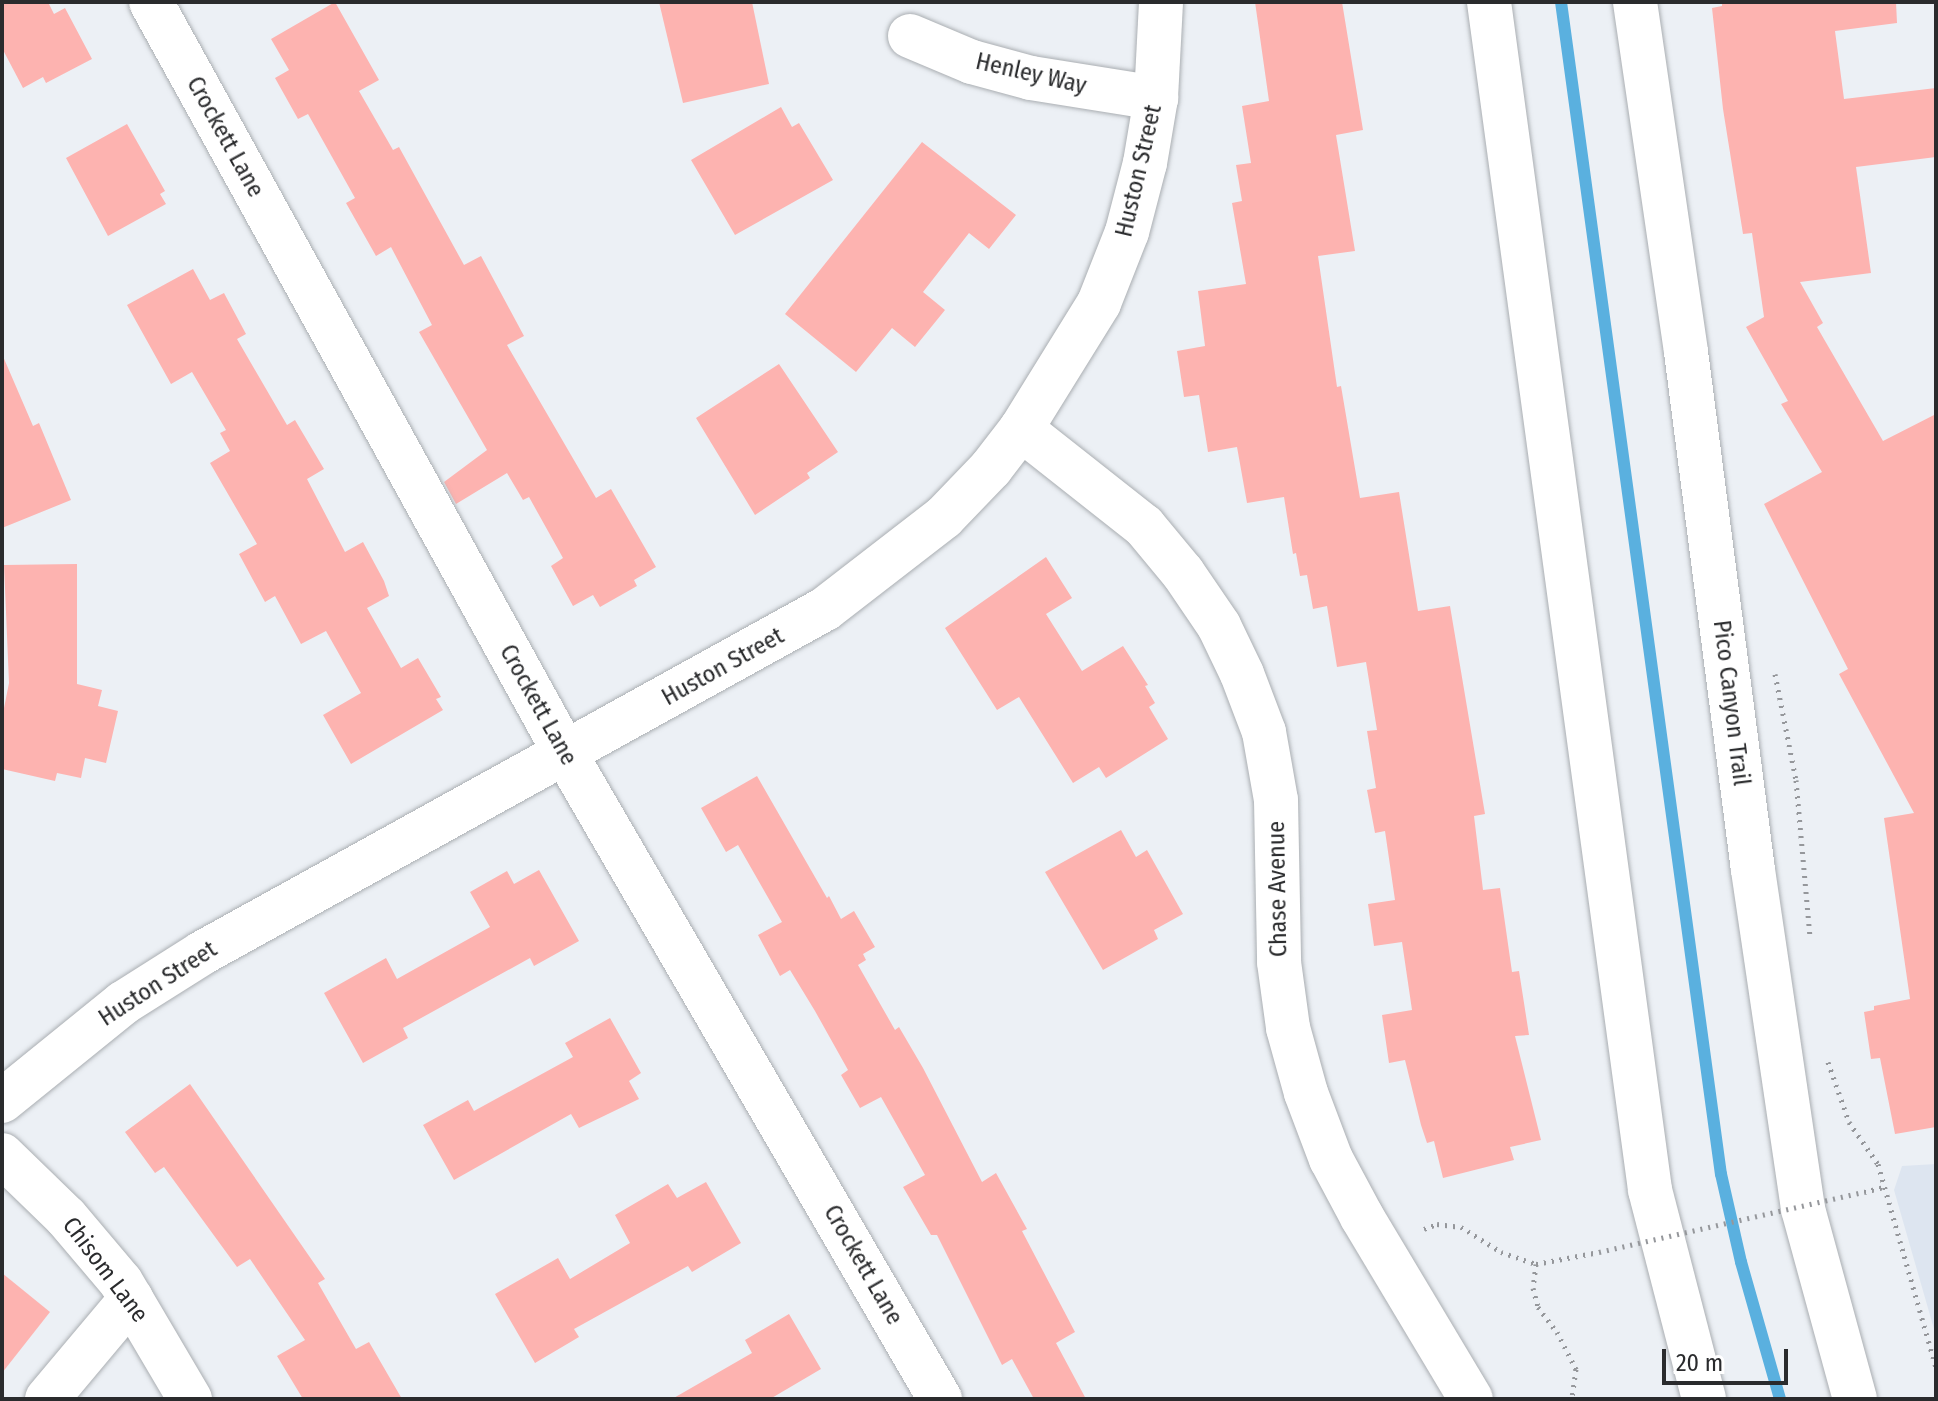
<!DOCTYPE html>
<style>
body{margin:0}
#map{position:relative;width:1938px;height:1401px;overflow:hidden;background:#ecf0f5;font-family:"Fira Sans Condensed",sans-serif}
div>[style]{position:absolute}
.built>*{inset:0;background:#dde5f0}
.stream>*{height:12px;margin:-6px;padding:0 6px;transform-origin:6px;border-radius:6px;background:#5ab0df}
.building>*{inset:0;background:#fdb3b0}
.path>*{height:5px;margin-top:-2.5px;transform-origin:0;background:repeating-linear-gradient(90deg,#95979b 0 2px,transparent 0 8px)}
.roads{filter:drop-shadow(0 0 2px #aaaeb2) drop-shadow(0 0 2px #aaaeb2)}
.minor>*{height:44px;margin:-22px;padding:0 22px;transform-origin:22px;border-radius:22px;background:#fff}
.path-bridge>*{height:5px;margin-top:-2.5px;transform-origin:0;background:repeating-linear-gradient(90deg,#95979b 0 2px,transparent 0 8px)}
span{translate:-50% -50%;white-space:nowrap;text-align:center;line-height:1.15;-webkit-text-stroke:8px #fff;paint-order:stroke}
.street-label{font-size:24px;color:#2a2b2d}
.frame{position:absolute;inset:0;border:4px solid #2a2b2d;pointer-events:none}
.scale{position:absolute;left:1662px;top:1349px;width:126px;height:36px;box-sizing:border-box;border:4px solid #2a2b2d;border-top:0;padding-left:10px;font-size:24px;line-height:28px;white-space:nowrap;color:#2a2b2d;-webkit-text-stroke:6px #fff;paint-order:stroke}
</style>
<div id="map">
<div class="built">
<i style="clip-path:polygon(1936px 1164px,1936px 1336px,1894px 1190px,1902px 1166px)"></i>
</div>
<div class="stream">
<i style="left:1561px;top:2px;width:1183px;rotate:82.23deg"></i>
<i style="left:1721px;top:1174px;width:90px;rotate:77.2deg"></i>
<i style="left:1741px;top:1262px;width:142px;rotate:74.1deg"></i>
</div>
<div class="building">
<i style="clip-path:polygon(2px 2px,48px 2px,54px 14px,65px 8px,92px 59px,46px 83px,43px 77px,23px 88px,2px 48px)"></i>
<i style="clip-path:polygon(335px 2px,379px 80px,359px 91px,393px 150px,399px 147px,464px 265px,481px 256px,524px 336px,507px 345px,596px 498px,611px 489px,656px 567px,634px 580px,637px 586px,600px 607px,593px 595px,573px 606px,551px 566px,563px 558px,529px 497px,523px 500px,507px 473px,456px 504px,444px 482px,487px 450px,419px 332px,432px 325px,391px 247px,376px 256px,346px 203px,355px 198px,308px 114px,298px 119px,275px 78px,289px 70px,271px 39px)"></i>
<i style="clip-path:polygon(659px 2px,752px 2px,769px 84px,683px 103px)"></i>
<i style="clip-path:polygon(1255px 2px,1342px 2px,1363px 130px,1336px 135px,1355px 251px,1318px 256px,1337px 387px,1341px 386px,1360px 498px,1399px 492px,1418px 611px,1450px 606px,1485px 814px,1474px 816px,1483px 890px,1500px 888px,1512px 972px,1519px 971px,1529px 1035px,1515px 1036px,1541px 1140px,1510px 1147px,1514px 1160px,1443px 1178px,1434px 1141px,1427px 1143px,1421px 1125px,1405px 1060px,1389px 1063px,1382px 1015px,1412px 1010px,1402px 942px,1374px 946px,1368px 904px,1395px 900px,1385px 831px,1375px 833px,1367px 790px,1376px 788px,1367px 731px,1377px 730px,1366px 662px,1337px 667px,1327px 606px,1313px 609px,1307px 575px,1300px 576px,1296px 553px,1293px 554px,1284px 497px,1247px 503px,1237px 447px,1208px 452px,1199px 395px,1184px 397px,1177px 351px,1205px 346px,1198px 291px,1246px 284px,1232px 203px,1242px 201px,1236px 165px,1251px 163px,1242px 106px,1269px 101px)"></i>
<i style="clip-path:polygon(1722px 2px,1896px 2px,1897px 23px,1835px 31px,1844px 99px,1936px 88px,1936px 157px,1856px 167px,1871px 273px,1800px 282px,1823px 323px,1817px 327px,1883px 441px,1936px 414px,1936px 1127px,1895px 1134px,1880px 1058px,1871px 1059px,1864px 1012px,1874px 1010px,1874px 1006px,1910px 999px,1884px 818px,1914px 813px,1839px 674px,1848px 669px,1764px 504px,1822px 472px,1781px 404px,1788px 401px,1746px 327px,1764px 317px,1752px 233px,1743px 234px,1723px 109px,1712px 8px,1722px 6px)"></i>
<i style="clip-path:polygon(781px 107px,792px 127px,799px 123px,833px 180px,735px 235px,691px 160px)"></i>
<i style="clip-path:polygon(127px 124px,165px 191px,160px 194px,166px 204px,108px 236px,66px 158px)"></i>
<i style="clip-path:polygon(922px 142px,1016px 215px,989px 249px,969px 233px,923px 292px,945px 310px,915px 347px,892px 328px,856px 372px,785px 314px)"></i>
<i style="clip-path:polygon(193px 269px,210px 300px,224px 293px,246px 334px,237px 339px,287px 425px,295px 420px,324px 469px,307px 479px,345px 552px,363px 542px,384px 581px,389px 596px,367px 608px,401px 668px,418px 658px,441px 697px,436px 699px,443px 710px,351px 764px,323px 715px,361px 693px,326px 631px,301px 644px,275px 596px,265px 602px,239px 554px,257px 544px,210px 463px,230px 451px,220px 433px,226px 430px,192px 372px,171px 384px,127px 305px)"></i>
<i style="clip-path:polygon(2px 354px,33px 426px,39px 423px,71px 500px,2px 528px)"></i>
<i style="clip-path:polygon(779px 364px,838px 452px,807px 473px,810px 478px,755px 515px,696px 418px)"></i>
<i style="clip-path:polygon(1046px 557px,1072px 598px,1046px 614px,1082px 671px,1123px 646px,1148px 685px,1145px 686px,1155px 703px,1149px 707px,1168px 739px,1106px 778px,1099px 767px,1073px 783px,1019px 697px,997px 710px,945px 628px)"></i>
<i style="clip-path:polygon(77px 564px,77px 684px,102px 690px,98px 706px,118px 711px,106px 763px,85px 758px,81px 778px,57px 773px,55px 781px,2px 769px,2px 718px,9px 683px,4px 565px)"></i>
<i style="clip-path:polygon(757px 776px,827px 898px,829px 896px,841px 919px,854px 911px,875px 947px,863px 954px,866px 960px,858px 965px,895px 1030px,899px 1027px,923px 1068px,982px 1182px,996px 1173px,1027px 1229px,1022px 1231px,1075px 1332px,1056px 1343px,1086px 1399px,1034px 1399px,1012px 1359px,1002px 1365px,937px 1235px,931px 1235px,903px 1187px,925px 1175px,881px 1097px,860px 1108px,841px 1075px,848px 1070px,815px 1011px,790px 970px,780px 976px,758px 935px,782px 922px,738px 845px,726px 852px,701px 808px)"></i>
<i style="clip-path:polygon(1121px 830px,1136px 857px,1147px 850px,1183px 914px,1154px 930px,1158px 939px,1103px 970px,1045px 872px)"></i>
<i style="clip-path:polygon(539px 870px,579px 941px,534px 966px,530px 958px,403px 1028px,408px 1038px,363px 1063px,324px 993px,386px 958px,397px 979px,490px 927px,470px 892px,507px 871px,514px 884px)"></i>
<i style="clip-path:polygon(610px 1018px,641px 1073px,629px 1081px,639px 1099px,579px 1128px,571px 1114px,454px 1180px,423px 1125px,468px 1100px,474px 1111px,573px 1057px,565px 1043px)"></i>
<i style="clip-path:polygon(190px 1084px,325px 1279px,318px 1283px,356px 1349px,369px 1342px,402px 1399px,303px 1399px,277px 1356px,305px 1340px,250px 1259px,237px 1267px,164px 1167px,155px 1173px,125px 1132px)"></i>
<i style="clip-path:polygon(706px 1182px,741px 1243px,692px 1272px,688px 1266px,574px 1329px,579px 1337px,535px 1363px,495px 1294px,558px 1258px,570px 1279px,630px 1243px,615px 1215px,668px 1184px,677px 1198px)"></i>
<i style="clip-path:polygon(2px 1273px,50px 1312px,2px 1373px)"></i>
<i style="clip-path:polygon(789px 1314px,821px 1369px,770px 1399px,672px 1399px,752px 1353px,745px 1340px)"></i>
</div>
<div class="path">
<i style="left:1775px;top:674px;width:108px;rotate:78.8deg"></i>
<i style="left:1796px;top:780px;width:159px;rotate:84.9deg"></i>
<i style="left:1828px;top:1062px;width:64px;rotate:70.7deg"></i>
<i style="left:1849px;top:1122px;width:51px;rotate:55.4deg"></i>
<i style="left:1878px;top:1164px;width:211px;rotate:74.1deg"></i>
<i style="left:1864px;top:1192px;width:21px;rotate:-14deg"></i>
<i style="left:1424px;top:1229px;width:14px;rotate:-21deg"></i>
<i style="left:1437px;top:1224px;width:24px;rotate:7deg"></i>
<i style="left:1461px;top:1227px;width:47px;rotate:32deg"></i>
<i style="left:1501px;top:1252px;width:37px;rotate:19deg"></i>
<i style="left:1536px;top:1264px;width:64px;rotate:-10.8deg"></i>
<i style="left:1536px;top:1264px;width:24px;rotate:97deg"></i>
<i style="left:1533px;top:1288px;width:20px;rotate:75deg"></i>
<i style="left:1538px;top:1307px;width:31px;rotate:53deg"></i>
<i style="left:1557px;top:1332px;width:42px;rotate:62.8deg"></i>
<i style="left:1576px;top:1369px;width:30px;rotate:98deg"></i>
</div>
<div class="roads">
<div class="minor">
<i style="left:151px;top:2px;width:860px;rotate:61.14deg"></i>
<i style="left:566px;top:755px;width:745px;rotate:59.85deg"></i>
<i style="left:1489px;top:2px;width:1199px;rotate:82.28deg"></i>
<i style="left:1650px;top:1190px;width:216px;rotate:75.5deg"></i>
<i style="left:1635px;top:2px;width:354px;rotate:81.7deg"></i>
<i style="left:1686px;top:352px;width:522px;rotate:82.63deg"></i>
<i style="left:1753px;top:870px;width:343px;rotate:81.6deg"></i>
<i style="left:1803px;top:1209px;width:197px;rotate:74.7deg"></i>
<i style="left:910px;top:36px;width:67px;rotate:22.8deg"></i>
<i style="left:972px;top:62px;width:61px;rotate:15.2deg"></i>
<i style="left:1031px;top:78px;width:127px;rotate:9.1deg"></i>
<i style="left:1021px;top:429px;width:157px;rotate:38.3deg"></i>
<i style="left:1144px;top:526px;width:61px;rotate:50.3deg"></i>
<i style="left:1183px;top:573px;width:64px;rotate:55.8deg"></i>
<i style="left:1219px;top:626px;width:53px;rotate:64.4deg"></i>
<i style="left:1242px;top:674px;width:62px;rotate:69.2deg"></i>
<i style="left:1264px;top:732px;width:69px;rotate:80deg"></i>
<i style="left:1276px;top:800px;width:162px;rotate:88.9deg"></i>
<i style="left:1279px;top:962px;width:67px;rotate:82.2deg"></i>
<i style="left:1288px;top:1028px;width:67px;rotate:74.5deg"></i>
<i style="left:1306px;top:1093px;width:71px;rotate:69.3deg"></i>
<i style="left:1331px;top:1159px;width:66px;rotate:61.9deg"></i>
<i style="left:1362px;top:1217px;width:212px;rotate:59.1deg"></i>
<i style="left:2px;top:1101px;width:156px;rotate:-39deg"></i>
<i style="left:123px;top:1003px;width:93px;rotate:-32.3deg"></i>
<i style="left:202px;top:953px;width:712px;rotate:-28.91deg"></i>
<i style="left:825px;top:609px;width:150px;rotate:-37.7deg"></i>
<i style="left:944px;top:517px;width:68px;rotate:-46.2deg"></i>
<i style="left:991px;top:468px;width:49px;rotate:-52.4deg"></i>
<i style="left:1021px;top:429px;width:148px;rotate:-58.2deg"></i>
<i style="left:1099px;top:303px;width:76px;rotate:-68.5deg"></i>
<i style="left:1127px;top:232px;width:71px;rotate:-75.4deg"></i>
<i style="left:1145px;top:163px;width:66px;rotate:-80.4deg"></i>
<i style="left:1156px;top:98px;width:96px;rotate:-87deg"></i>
<i style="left:2px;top:1155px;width:89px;rotate:44.1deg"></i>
<i style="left:66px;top:1217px;width:85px;rotate:49.8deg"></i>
<i style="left:121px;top:1282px;width:136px;rotate:59.5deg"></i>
<i style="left:47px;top:1399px;width:131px;rotate:-50deg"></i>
</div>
</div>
<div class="path-bridge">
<i style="left:1599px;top:1252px;width:272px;rotate:-12.8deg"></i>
</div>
<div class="street-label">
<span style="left:1031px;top:74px;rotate:13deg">Henley Way</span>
<span style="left:225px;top:137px;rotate:61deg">Crockett Lane</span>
<span style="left:1139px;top:171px;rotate:-77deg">Huston Street</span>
<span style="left:723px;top:667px;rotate:-29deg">Huston Street</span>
<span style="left:1731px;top:703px;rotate:83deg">Pico Canyon Trail</span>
<span style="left:538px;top:705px;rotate:61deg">Crockett Lane</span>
<span style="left:1278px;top:889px;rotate:-91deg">Chase Avenue</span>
<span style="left:158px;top:984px;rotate:-33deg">Huston Street</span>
<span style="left:863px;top:1265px;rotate:60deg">Crockett Lane</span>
<span style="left:105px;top:1270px;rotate:53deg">Chisom Lane</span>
</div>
<div class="frame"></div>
<div class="scale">20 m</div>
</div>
